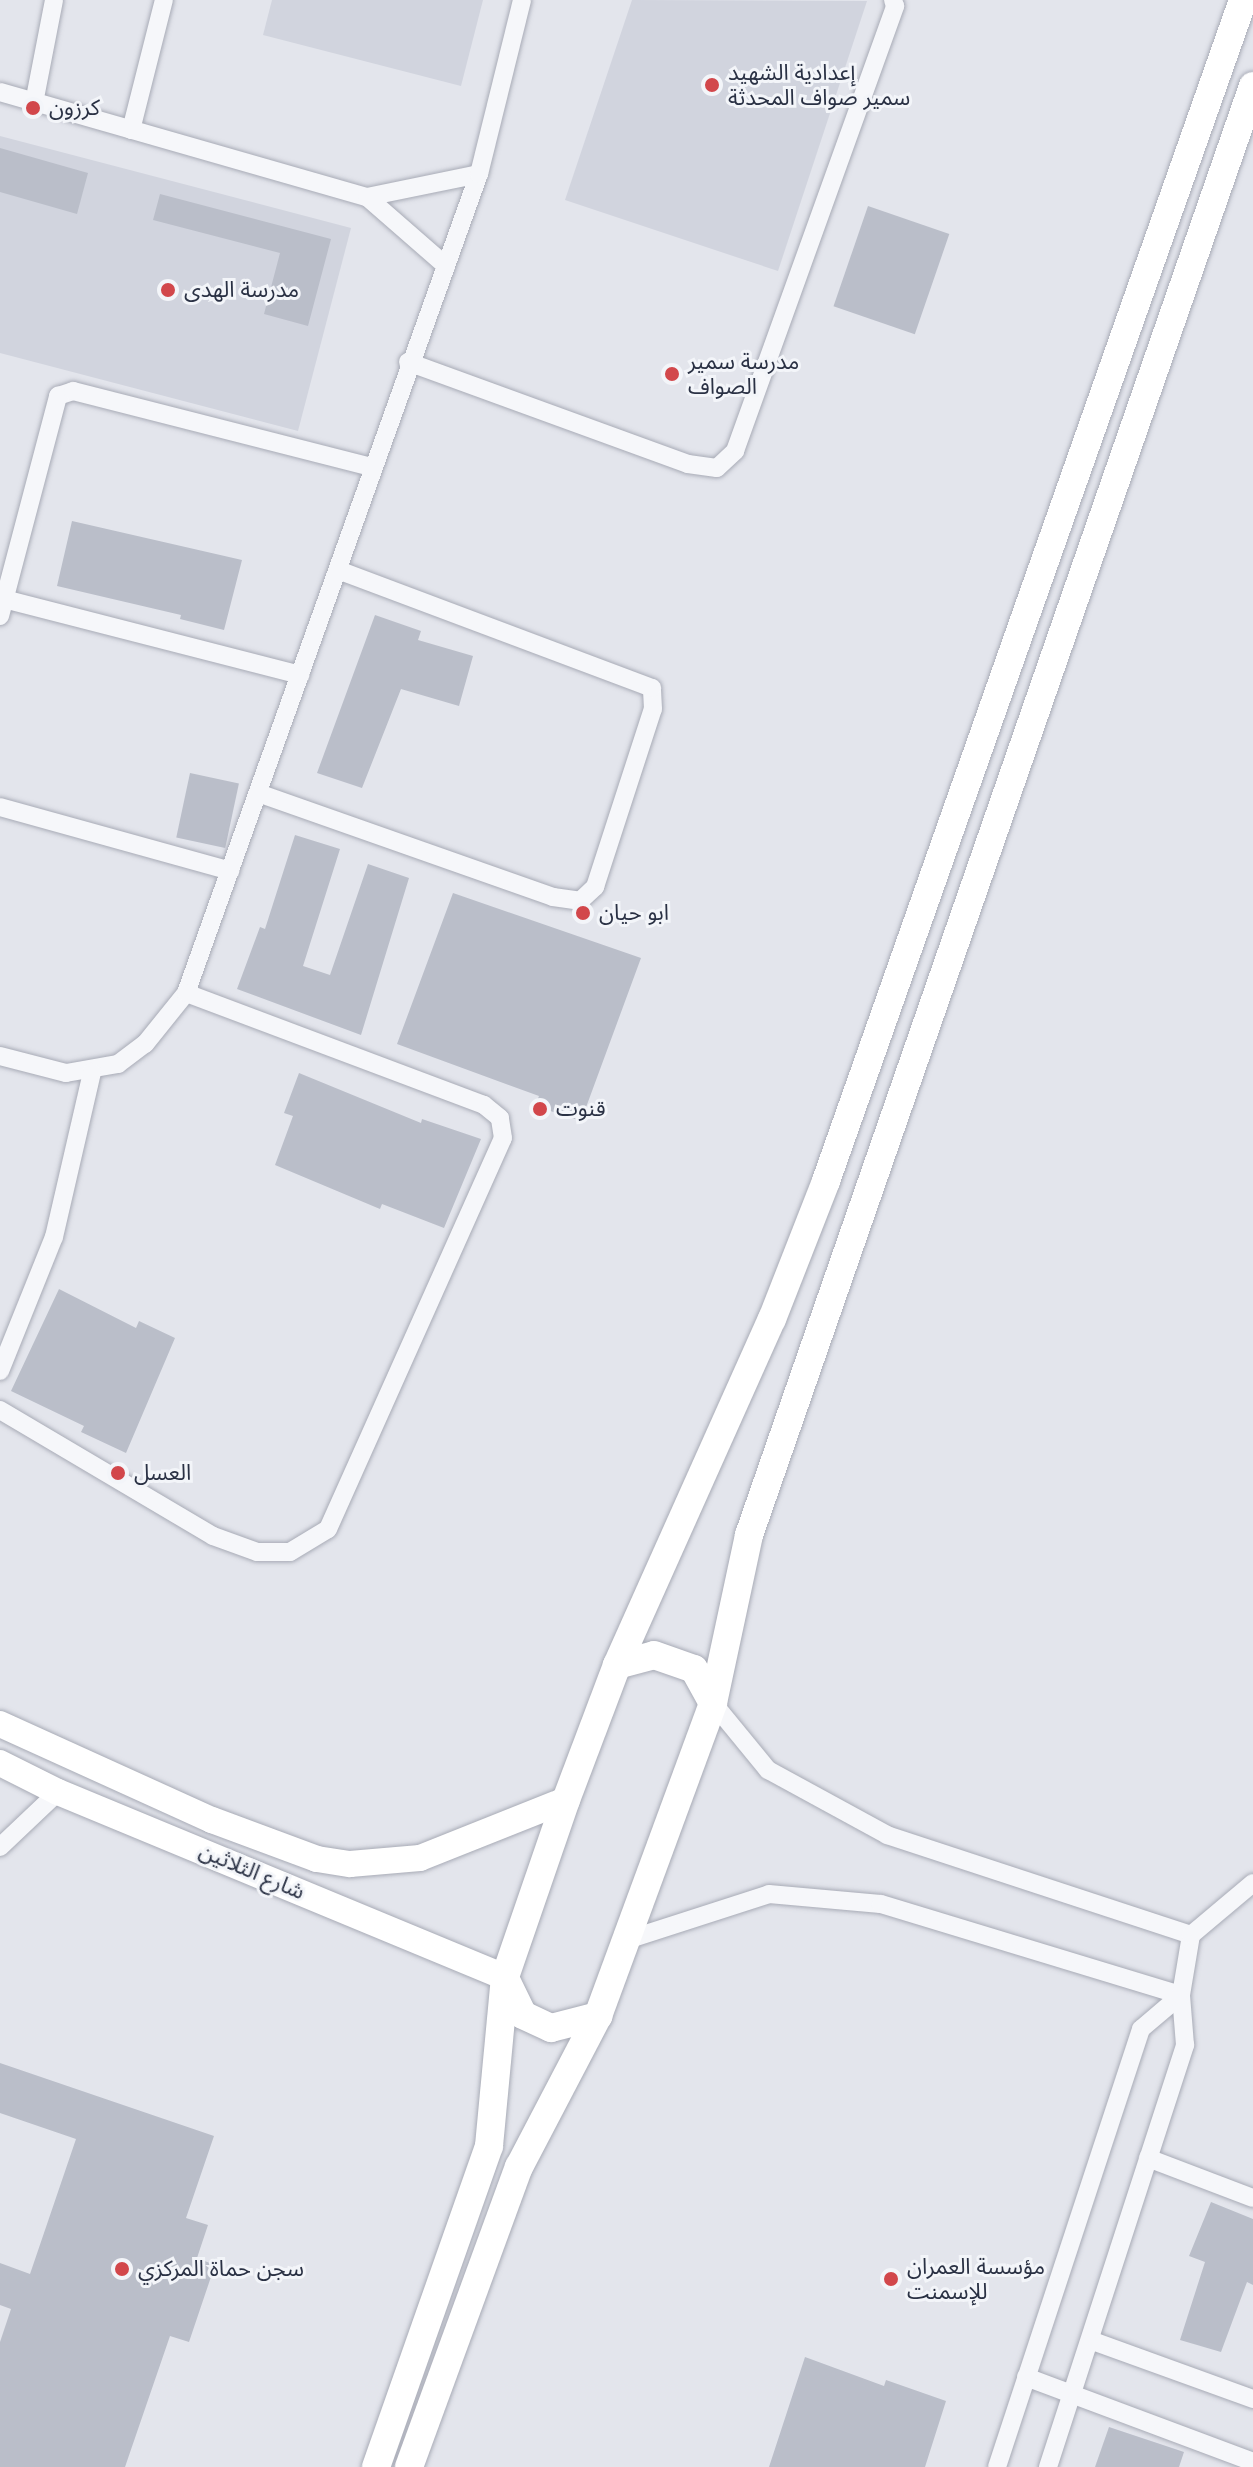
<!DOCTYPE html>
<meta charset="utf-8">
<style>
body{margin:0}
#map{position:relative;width:1253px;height:2467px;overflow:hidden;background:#e3e5ec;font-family:"DM Sans","Noto Sans Arabic",sans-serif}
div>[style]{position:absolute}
.built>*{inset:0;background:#d1d4de}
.building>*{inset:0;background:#babec9;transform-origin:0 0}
.roads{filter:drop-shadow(0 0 2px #a8abb6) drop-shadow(0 0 2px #a8abb6)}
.minor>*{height:18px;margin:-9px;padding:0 9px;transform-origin:9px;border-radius:9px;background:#f6f7fa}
.secondary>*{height:26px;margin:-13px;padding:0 13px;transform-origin:13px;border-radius:13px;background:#fff}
.primary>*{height:28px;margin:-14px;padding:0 14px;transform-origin:14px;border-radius:14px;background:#fff}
.dots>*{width:22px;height:22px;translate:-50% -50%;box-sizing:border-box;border:4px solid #f3f5f9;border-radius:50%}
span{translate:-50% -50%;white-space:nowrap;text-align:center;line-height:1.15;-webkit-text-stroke:6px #f3f5f9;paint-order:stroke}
.poi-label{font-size:22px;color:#2a3144}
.left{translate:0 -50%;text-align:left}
.street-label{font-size:22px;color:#2a3144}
</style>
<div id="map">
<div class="built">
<i style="clip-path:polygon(272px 0,483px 0,461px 86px,263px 35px)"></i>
<i style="clip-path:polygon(632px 0,867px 1px,778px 271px,565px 200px)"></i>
<i style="clip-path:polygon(0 136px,351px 228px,298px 431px,0 353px)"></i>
</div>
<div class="building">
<i style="clip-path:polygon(0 148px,88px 173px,77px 214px,0 192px)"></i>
<i style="clip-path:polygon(160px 194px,331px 239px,308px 326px,264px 314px,280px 253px,153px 220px)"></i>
<i style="left:868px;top:206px;width:86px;height:106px;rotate:19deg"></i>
<i style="clip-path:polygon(72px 521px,242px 560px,224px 630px,180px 619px,181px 615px,57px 586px)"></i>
<i style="clip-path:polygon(375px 615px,421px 631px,418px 640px,473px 656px,459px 706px,401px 689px,362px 788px,317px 773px)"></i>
<i style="left:190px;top:773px;width:50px;height:66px;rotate:12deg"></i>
<i style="clip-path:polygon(295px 835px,340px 849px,303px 966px,330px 975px,368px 864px,409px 878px,361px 1035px,237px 989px,260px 927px,265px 929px)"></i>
<i style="clip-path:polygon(453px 893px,641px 958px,581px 1121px,535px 1106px,539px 1096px,397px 1044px)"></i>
<i style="clip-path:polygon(299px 1073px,421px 1123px,422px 1119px,481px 1139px,444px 1228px,382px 1204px,380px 1209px,275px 1165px,293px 1116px,284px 1113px)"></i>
<i style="clip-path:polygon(59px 1289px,136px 1328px,139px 1321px,175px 1338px,126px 1453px,81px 1432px,84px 1426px,11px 1391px)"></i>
<i style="clip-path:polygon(0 2063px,214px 2136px,186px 2218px,208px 2225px,197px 2258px,215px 2265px,189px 2342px,170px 2336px,125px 2467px,0 2467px,0 2342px,11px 2309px,0 2305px,0 2263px,30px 2274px,76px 2139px,0 2113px)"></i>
<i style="clip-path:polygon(1211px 2202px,1253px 2219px,1253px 2285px,1247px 2282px,1221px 2352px,1180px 2340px,1205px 2262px,1189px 2256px)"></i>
<i style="clip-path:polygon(805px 2357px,884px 2386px,886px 2380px,946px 2401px,925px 2467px,769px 2467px)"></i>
<i style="clip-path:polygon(1109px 2427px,1184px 2452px,1179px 2467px,1095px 2467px)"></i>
</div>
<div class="roads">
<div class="minor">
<i style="left:0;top:92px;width:382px;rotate:16deg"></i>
<i style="left:367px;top:197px;width:105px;rotate:41.1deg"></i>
<i style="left:34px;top:103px;width:105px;rotate:-79deg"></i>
<i style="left:131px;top:130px;width:134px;rotate:-75.8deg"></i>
<i style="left:367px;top:197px;width:114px;rotate:-11.6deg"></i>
<i style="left:408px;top:362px;width:298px;rotate:20deg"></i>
<i style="left:688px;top:464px;width:29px;rotate:8deg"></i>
<i style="left:717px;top:468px;width:25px;rotate:-43deg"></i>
<i style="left:735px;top:451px;width:473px;rotate:-70.2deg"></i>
<i style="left:895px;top:6px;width:6px;rotate:-108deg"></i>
<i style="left:4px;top:599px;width:306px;rotate:14.4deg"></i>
<i style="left:0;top:616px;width:228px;rotate:-75.2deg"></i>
<i style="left:58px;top:396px;width:16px;rotate:-18deg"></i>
<i style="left:73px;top:391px;width:309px;rotate:14.3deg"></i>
<i style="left:258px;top:793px;width:313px;rotate:19.4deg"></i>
<i style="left:553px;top:897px;width:27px;rotate:8deg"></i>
<i style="left:580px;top:901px;width:21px;rotate:-43deg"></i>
<i style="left:595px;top:887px;width:187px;rotate:-72deg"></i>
<i style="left:653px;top:709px;width:21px;rotate:-93deg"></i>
<i style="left:652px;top:688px;width:335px;rotate:-159.4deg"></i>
<i style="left:0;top:807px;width:239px;rotate:15.5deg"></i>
<i style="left:0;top:1056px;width:68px;rotate:14.4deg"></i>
<i style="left:66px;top:1073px;width:53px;rotate:-9.8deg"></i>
<i style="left:118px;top:1064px;width:34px;rotate:-37deg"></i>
<i style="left:145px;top:1044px;width:65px;rotate:-51.2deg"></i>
<i style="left:186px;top:993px;width:870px;rotate:-70.32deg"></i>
<i style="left:479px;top:174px;width:179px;rotate:-76.1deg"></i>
<i style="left:0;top:1371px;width:144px;rotate:-68.1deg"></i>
<i style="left:54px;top:1237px;width:169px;rotate:-77deg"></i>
<i style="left:0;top:1410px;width:247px;rotate:30.6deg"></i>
<i style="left:213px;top:1536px;width:47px;rotate:20deg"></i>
<i style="left:257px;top:1552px;width:33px"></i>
<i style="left:290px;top:1552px;width:44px;rotate:-31.2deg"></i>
<i style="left:328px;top:1529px;width:428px;rotate:-65.9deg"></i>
<i style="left:503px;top:1138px;width:20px;rotate:-99deg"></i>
<i style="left:500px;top:1118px;width:21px;rotate:-141deg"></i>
<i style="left:484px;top:1105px;width:318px;rotate:-159.4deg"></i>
<i style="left:713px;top:1703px;width:87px;rotate:50.6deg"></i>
<i style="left:768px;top:1770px;width:136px;rotate:28.6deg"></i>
<i style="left:887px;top:1835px;width:320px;rotate:18.2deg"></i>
<i style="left:0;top:1847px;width:80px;rotate:-43.5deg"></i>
<i style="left:627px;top:1940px;width:149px;rotate:-17.9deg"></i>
<i style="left:769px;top:1894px;width:112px;rotate:5.1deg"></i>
<i style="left:881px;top:1904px;width:313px;rotate:16.9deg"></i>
<i style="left:1148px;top:2158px;width:112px;rotate:20.9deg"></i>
<i style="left:1090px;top:2340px;width:173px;rotate:19.9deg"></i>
<i style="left:1026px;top:2377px;width:242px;rotate:20.5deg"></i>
<i style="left:997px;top:2467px;width:461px;rotate:-71.8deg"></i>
<i style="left:1141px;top:2029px;width:52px;rotate:-40.4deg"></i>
<i style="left:1048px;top:2467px;width:444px;rotate:-72deg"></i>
<i style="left:1185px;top:2045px;width:50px;rotate:-94.6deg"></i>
<i style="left:1181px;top:1995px;width:61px;rotate:-80.5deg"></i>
<i style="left:1191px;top:1935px;width:81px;rotate:-40deg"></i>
</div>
<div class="secondary">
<i style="left:0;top:1724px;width:233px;rotate:24.4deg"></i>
<i style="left:212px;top:1820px;width:112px;rotate:20.4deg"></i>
<i style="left:317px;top:1859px;width:33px;rotate:9deg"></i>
<i style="left:350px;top:1864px;width:70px;rotate:-4.9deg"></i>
<i style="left:420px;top:1858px;width:157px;rotate:-21.7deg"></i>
<i style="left:0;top:1763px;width:65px;rotate:26.6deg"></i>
<i style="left:58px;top:1792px;width:484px;rotate:22.5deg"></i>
</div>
<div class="primary">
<i style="left:617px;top:1665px;width:38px;rotate:-15deg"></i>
<i style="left:654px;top:1655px;width:42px;rotate:19.3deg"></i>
<i style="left:694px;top:1669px;width:39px;rotate:61deg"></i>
<i style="left:505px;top:1978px;width:41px;rotate:64.1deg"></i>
<i style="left:523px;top:2015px;width:31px;rotate:25deg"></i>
<i style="left:551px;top:2028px;width:49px;rotate:-14.3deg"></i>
<i style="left:376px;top:2467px;width:340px;rotate:-70.6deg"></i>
<i style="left:489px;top:2146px;width:170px;rotate:-84.6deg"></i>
<i style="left:505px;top:1977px;width:187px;rotate:-71deg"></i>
<i style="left:566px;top:1800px;width:144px;rotate:-69.3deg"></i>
<i style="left:617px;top:1665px;width:379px;rotate:-65.9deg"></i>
<i style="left:772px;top:1319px;width:148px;rotate:-68.6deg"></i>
<i style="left:826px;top:1181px;width:1252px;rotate:-70.55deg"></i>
<i style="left:409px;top:2467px;width:320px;rotate:-69.9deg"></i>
<i style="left:519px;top:2167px;width:170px;rotate:-62.4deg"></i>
<i style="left:598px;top:2016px;width:333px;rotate:-69.8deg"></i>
<i style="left:713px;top:1703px;width:172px;rotate:-77.9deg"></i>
<i style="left:749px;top:1535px;width:1534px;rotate:-70.82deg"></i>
</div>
</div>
<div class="dots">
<i style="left:712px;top:85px;background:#d2474b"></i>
<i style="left:33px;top:108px;background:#d2474b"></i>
<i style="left:168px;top:290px;background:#d2474b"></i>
<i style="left:672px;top:374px;background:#d2474b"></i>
<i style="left:583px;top:913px;background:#d2474b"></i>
<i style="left:540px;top:1109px;background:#d2474b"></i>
<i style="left:118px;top:1473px;background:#d2474b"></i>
<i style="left:122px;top:2269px;background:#d2474b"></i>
<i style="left:891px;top:2279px;background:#d2474b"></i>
</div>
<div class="poi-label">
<span class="left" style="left:728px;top:85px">إعدادية الشهيد<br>سمير صواف المحدثة</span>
<span class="left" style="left:49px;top:108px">كرزون</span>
<span class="left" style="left:184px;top:290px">مدرسة الهدى</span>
<span class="left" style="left:688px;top:374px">مدرسة سمير<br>الصواف</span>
<span class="left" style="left:599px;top:913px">ابو حيان</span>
<span class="left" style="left:556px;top:1109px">قنوت</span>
<span class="left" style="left:134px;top:1473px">العسل</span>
<span class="left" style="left:907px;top:2279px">مؤسسة العمران<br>للإسمنت</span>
<span class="left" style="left:138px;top:2269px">سجن حماة المركزي</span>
</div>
<div class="street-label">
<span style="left:252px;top:1871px;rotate:23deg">شارع الثلاثين</span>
</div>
</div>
